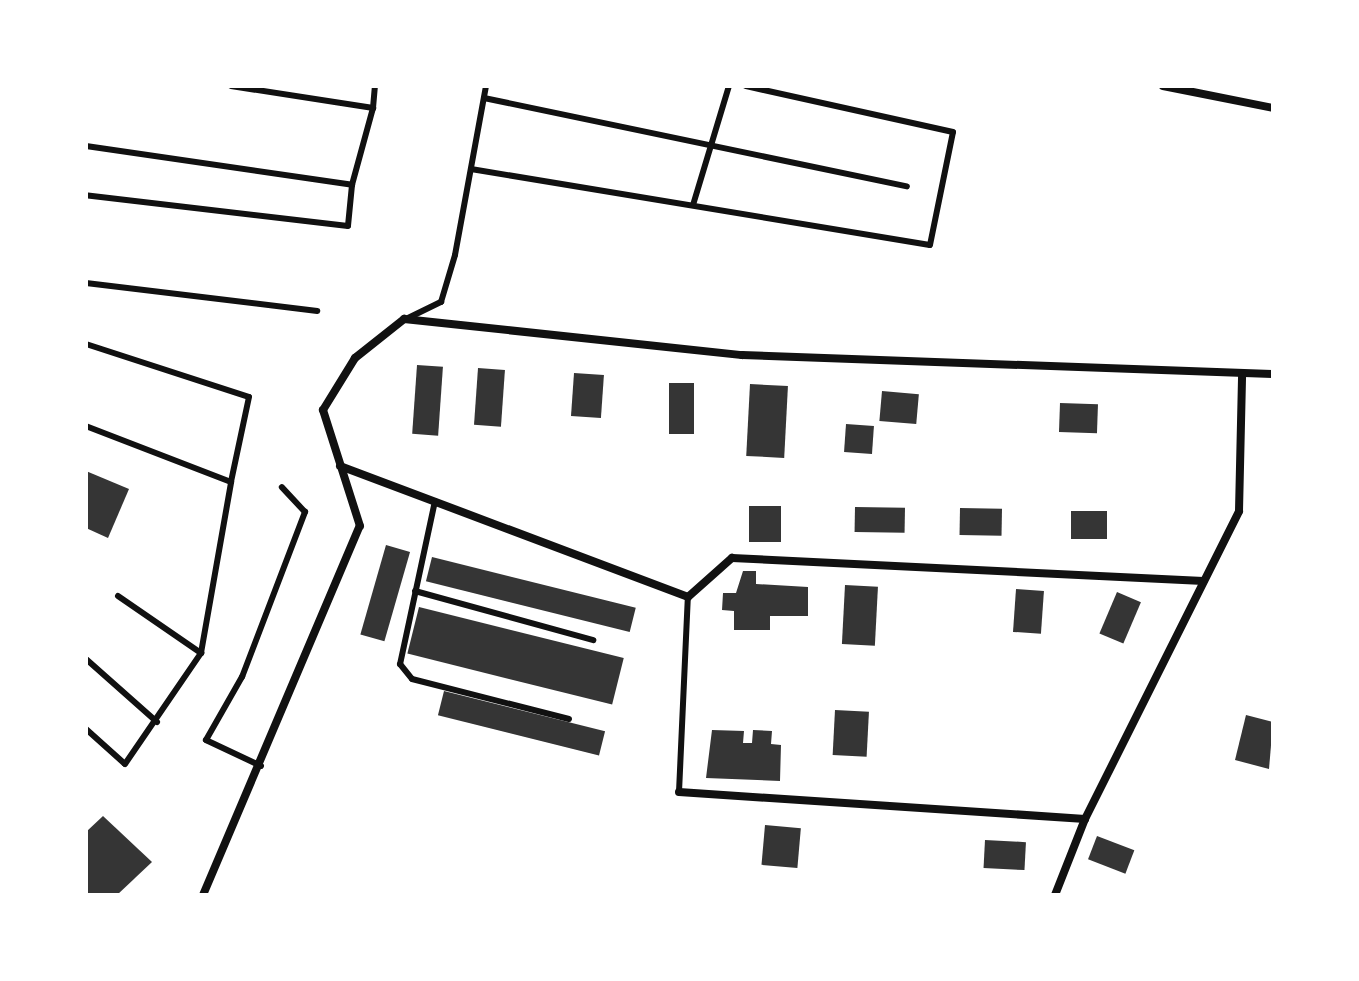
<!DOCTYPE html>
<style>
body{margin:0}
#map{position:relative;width:1359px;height:981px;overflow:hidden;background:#fff;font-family:"Noto Sans",sans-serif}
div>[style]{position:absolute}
.building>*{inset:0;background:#353535;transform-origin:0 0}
.service>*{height:6px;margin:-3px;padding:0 3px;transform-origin:3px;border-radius:3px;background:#111}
.minor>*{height:8px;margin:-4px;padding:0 4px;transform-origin:4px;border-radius:4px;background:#111}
span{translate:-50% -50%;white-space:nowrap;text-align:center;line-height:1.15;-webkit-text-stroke:8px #fff;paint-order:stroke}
.frame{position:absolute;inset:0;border:88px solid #fff;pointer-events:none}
</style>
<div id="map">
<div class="building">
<i style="left:417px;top:365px;width:26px;height:69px;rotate:4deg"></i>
<i style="left:478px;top:368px;width:27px;height:57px;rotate:4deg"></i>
<i style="left:574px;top:373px;width:30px;height:43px;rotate:4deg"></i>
<i style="left:669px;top:383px;width:25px;height:51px"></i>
<i style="left:750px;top:384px;width:38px;height:72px;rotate:3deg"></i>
<i style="left:882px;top:391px;width:37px;height:30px;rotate:5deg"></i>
<i style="left:1060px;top:403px;width:38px;height:29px;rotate:2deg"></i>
<i style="left:846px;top:424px;width:28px;height:28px;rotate:4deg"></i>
<i style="clip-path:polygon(86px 471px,129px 489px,108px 538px,86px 528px)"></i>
<i style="left:749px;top:506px;width:32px;height:36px"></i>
<i style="left:855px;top:507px;width:50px;height:25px;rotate:1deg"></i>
<i style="left:960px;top:508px;width:42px;height:27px;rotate:1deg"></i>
<i style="left:1071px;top:511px;width:36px;height:28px"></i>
<i style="left:386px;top:545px;width:25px;height:93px;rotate:16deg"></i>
<i style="left:432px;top:557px;width:210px;height:25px;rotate:14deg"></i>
<i style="clip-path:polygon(743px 571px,756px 571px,756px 584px,808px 587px,808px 616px,770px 616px,770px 630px,734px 630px,734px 611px,722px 610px,723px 593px,736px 593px)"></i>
<i style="left:845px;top:585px;width:33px;height:59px;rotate:3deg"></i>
<i style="left:1016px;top:589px;width:28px;height:43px;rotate:4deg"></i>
<i style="left:1117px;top:592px;width:26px;height:45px;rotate:23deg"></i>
<i style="left:419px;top:607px;width:211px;height:48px;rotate:14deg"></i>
<i style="left:444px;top:691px;width:166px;height:25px;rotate:14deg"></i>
<i style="left:835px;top:710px;width:34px;height:45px;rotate:3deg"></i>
<i style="clip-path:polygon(1246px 715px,1273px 722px,1269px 769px,1235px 760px)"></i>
<i style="clip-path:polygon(712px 730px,744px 731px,743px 743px,752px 743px,753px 730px,772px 731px,771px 744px,781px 745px,780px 781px,706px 778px)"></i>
<i style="clip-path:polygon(103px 816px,152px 862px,117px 895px,86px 895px,86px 832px)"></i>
<i style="left:765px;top:825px;width:36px;height:40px;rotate:5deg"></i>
<i style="left:1097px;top:836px;width:40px;height:25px;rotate:21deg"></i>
<i style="left:985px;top:840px;width:41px;height:28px;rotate:3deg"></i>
</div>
<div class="service">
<i style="left:231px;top:86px;width:144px;rotate:8.8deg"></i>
<i style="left:373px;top:108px;width:80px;rotate:105.3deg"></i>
<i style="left:484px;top:98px;width:432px;rotate:11.8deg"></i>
<i style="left:373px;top:108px;width:22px;rotate:-85deg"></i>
<i style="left:86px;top:146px;width:269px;rotate:8.3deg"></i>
<i style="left:352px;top:185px;width:41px;rotate:95.6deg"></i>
<i style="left:348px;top:226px;width:264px;rotate:-173.3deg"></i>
<i style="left:471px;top:169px;width:465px;rotate:9.4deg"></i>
<i style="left:930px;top:245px;width:115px;rotate:-78.5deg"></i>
<i style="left:953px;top:132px;width:212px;rotate:-167.5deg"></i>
<i style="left:693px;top:205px;width:124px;rotate:-73.2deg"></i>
<i style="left:86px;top:283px;width:233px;rotate:6.9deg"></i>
<i style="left:408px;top:318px;width:37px;rotate:-26deg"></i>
<i style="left:441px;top:302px;width:49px;rotate:-73.4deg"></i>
<i style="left:455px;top:255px;width:172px;rotate:-79.6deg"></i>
<i style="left:86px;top:344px;width:171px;rotate:18deg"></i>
<i style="left:249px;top:397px;width:87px;rotate:102deg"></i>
<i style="left:231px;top:482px;width:155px;rotate:-158.9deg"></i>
<i style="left:435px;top:501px;width:167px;rotate:102.1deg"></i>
<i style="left:400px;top:664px;width:19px;rotate:51deg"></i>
<i style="left:412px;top:679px;width:162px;rotate:14.3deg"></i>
<i style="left:415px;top:591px;width:185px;rotate:15.4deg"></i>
<i style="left:118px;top:596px;width:101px;rotate:34.5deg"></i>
<i style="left:86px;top:659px;width:95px;rotate:41.6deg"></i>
<i style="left:86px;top:729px;width:52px;rotate:41.9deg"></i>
<i style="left:125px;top:764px;width:135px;rotate:-55.6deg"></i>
<i style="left:201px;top:653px;width:174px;rotate:-80deg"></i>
<i style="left:261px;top:766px;width:61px;rotate:-154.7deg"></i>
<i style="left:206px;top:740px;width:73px;rotate:-60.3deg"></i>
<i style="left:242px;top:677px;width:177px;rotate:-69.1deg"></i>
<i style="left:305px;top:512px;width:34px;rotate:-133deg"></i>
<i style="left:679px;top:792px;width:195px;rotate:-87.4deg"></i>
</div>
<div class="minor">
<i style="left:1163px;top:86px;width:112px;rotate:11.3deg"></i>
<i style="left:340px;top:466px;width:372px;rotate:20.6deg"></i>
<i style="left:688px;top:597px;width:59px;rotate:-41.6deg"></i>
<i style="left:732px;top:558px;width:472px;rotate:2.8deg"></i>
<i style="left:679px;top:792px;width:407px;rotate:3.8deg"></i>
<i style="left:203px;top:895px;width:401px;rotate:-67deg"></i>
<i style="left:360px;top:526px;width:122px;rotate:-107.7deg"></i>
<i style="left:323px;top:410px;width:61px;rotate:-58.4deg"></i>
<i style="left:355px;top:358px;width:63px;rotate:-38.5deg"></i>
<i style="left:404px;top:319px;width:340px;rotate:6.1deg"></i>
<i style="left:742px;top:355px;width:531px;rotate:2.05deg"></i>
<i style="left:1055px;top:895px;width:82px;rotate:-68.5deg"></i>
<i style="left:1085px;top:819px;width:344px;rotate:-63.4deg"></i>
<i style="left:1239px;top:511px;width:137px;rotate:-88.7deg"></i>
</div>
<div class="frame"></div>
</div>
